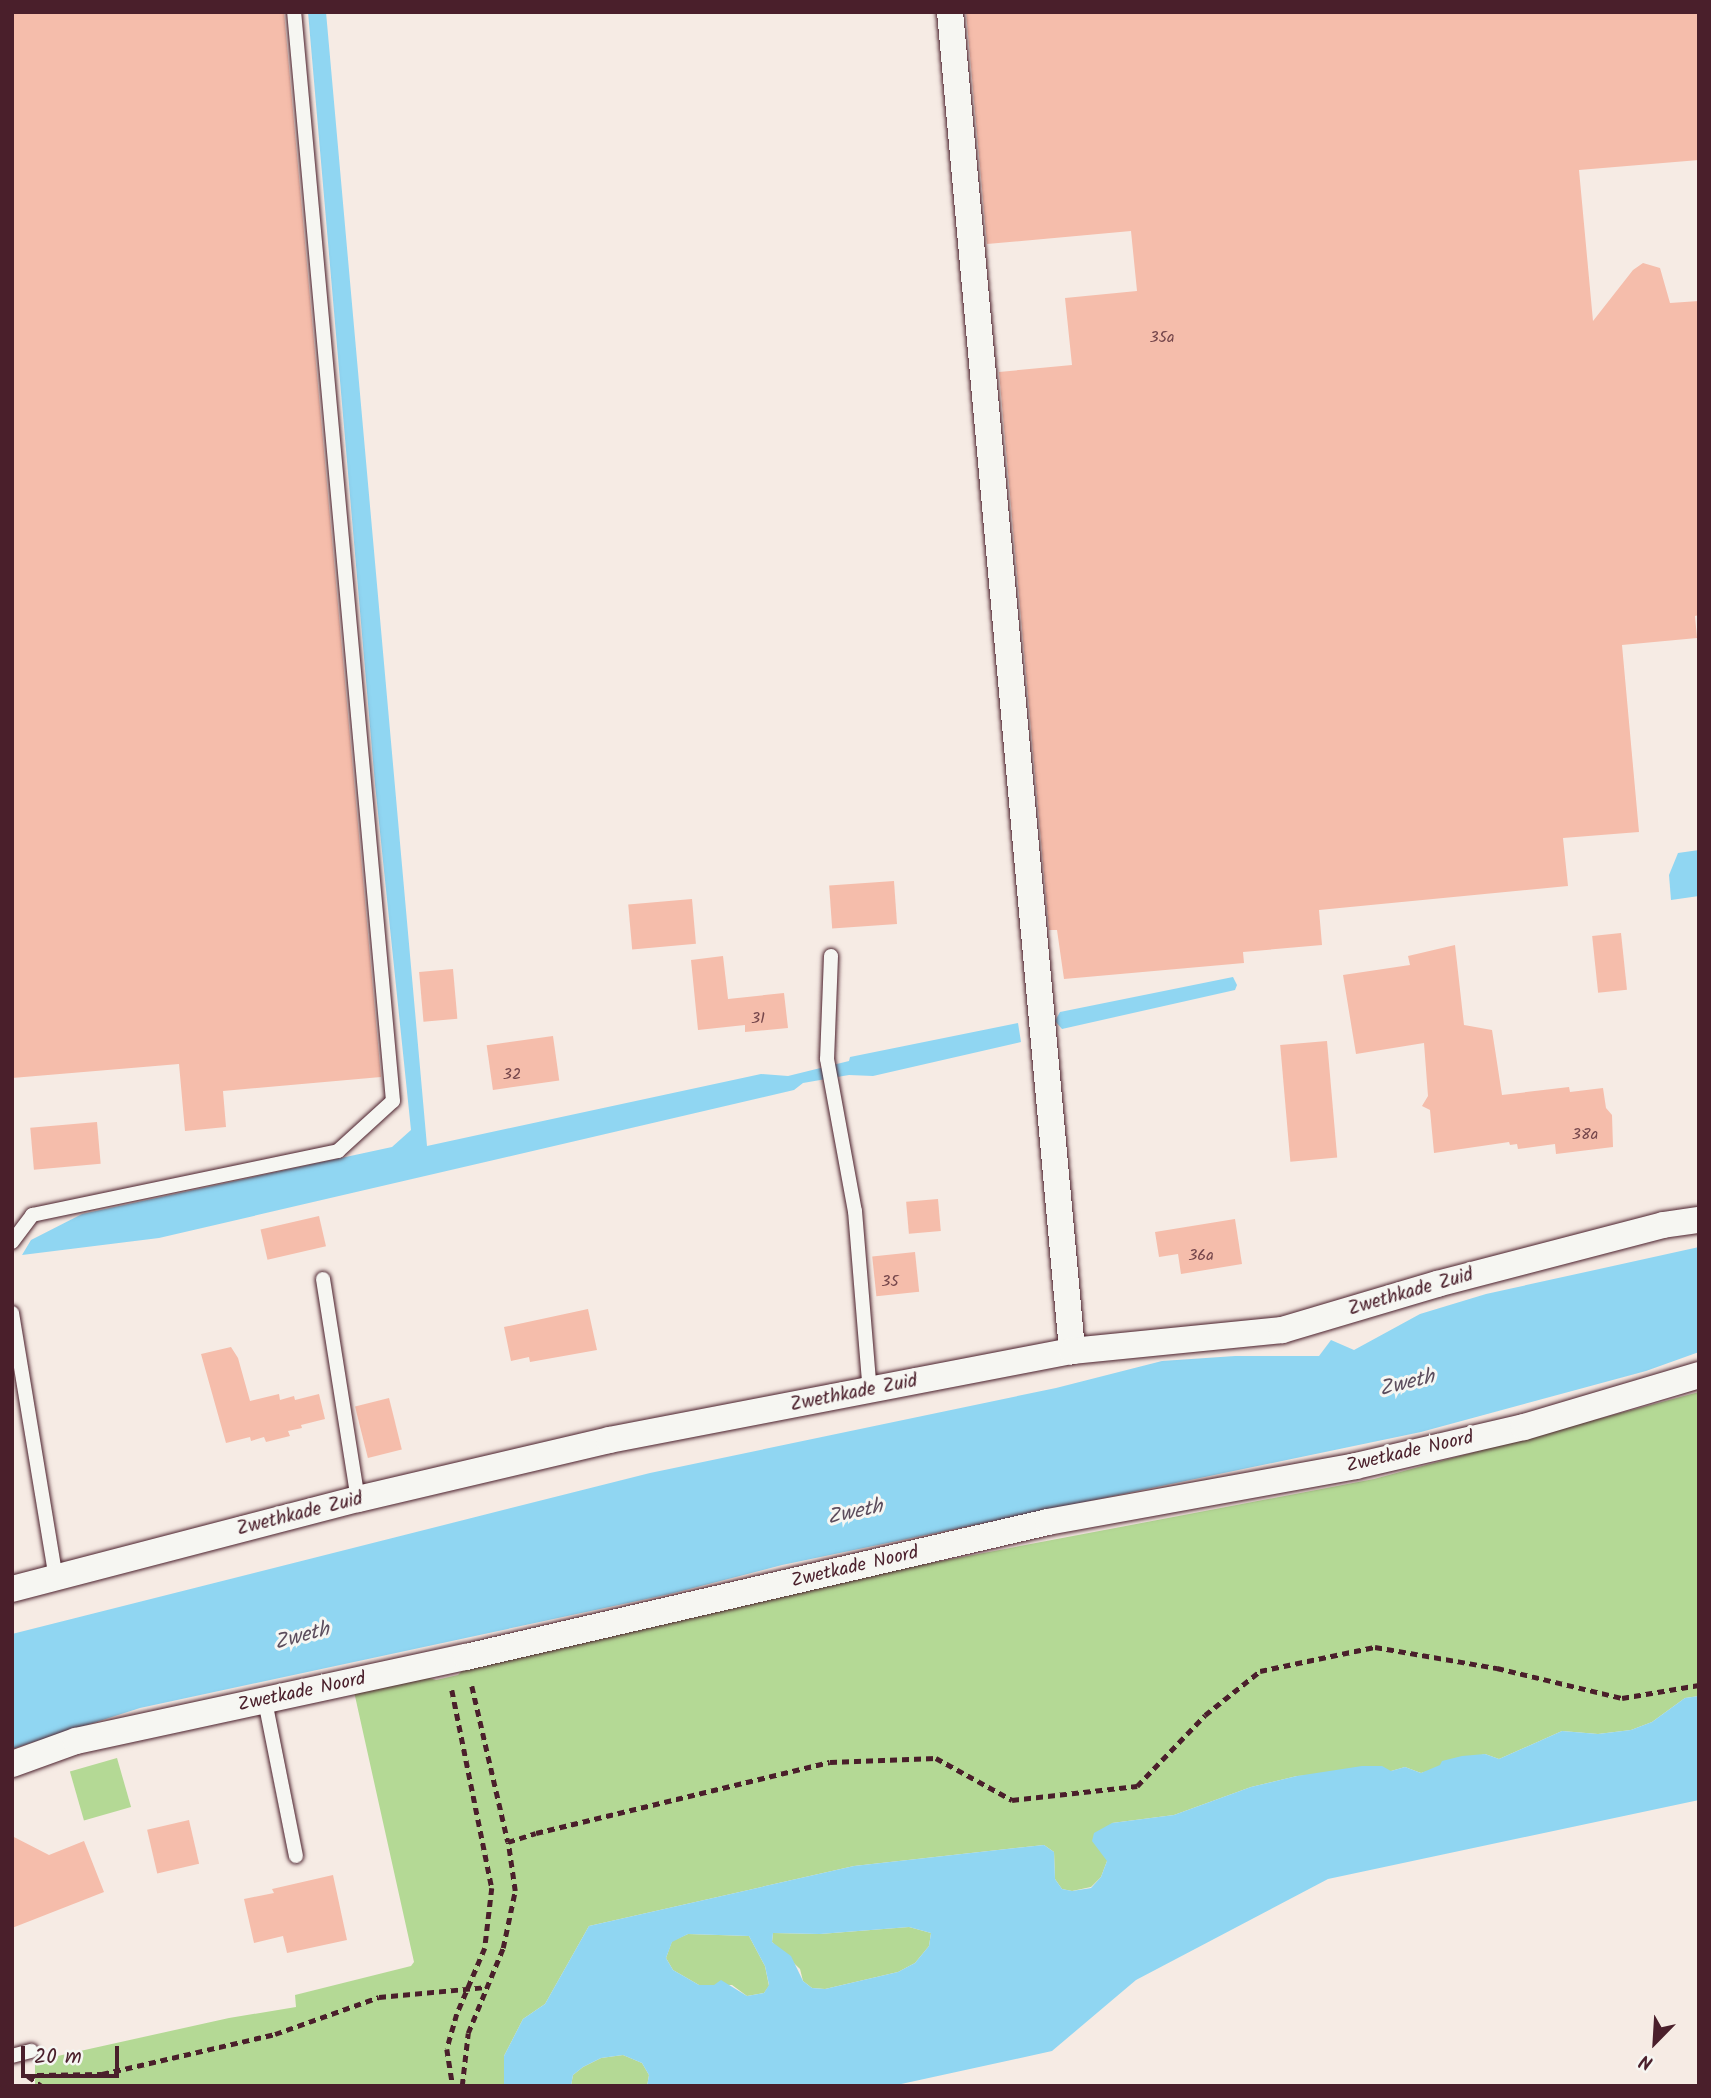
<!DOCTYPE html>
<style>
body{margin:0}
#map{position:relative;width:1711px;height:2098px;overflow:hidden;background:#f6ebe4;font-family:Kalam,sans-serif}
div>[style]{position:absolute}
.green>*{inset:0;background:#b4d995;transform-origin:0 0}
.water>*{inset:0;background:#90d6f2}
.building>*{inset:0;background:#f5bdab;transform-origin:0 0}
.path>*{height:4.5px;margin-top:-2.25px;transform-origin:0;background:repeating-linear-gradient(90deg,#4a1f2b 0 7px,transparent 0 12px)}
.roads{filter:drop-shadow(0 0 2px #4a1f2b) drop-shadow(0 0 2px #4a1f2b)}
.service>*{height:14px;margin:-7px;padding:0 7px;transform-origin:7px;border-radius:7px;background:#f6f6f2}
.minor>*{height:26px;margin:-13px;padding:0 13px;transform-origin:13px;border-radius:13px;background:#f6f6f2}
span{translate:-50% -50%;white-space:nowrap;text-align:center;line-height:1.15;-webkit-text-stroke:6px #f6f6f2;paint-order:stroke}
.number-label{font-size:16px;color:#75464b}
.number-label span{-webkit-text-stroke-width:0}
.street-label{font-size:19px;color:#4a1f2b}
.water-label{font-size:21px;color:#5c4d5d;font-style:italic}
.frame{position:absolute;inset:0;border:14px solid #4a1f2b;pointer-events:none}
.north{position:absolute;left:1620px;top:2007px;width:70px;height:70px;-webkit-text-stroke:5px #f6f6f2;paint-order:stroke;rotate:204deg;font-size:19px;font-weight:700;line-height:28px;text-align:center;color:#4a1f2b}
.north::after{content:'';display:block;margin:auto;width:24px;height:32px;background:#4a1f2b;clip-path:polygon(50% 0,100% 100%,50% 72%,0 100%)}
.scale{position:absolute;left:21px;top:2046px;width:98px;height:32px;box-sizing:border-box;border:4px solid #4a1f2b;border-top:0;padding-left:9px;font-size:21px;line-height:24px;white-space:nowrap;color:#4a1f2b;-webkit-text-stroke:5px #f6f6f2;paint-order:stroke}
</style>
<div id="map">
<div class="green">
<i style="clip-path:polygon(1699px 1392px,1699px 1696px,1685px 1698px,1652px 1722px,1631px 1730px,1598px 1734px,1562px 1731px,1499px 1759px,1485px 1754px,1421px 1773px,1405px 1767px,1391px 1771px,1297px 1776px,1251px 1787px,1174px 1815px,1112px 1823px,1107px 1861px,1101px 1877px,1091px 1887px,1072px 1891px,1062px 1889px,1055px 1879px,1054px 1852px,1044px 1845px,854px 1866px,589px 1926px,545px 2004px,523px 2019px,504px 2056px,504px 2086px,35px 2086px,35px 2061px,229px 2018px,296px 2007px,295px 1995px,411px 1966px,414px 1962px,353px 1687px,422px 1676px,436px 1680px,458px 1675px,470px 1662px,830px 1582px,1374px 1479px)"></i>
<i style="left:117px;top:1758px;width:51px;height:49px;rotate:74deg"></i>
<i style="clip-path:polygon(909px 1927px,931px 1933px,929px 1946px,915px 1963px,898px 1972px,825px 1989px,812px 1988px,803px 1981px,800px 1969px,772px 1942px,773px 1933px,820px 1934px)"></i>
<i style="clip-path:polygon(688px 1934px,749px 1936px,765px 1966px,769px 1986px,764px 1993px,747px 1996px,732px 1985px,699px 1985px,673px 1970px,666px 1958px,672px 1941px)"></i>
<i style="clip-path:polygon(623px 2055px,642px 2063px,649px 2075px,647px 2086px,571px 2086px,573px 2075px,583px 2067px,601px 2058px)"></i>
</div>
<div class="water">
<i style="clip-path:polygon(308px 12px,326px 12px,427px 1146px,761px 1074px,788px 1076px,849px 1061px,850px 1057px,1018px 1023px,1021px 1042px,873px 1076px,849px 1075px,803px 1083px,794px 1090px,159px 1238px,22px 1255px,31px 1240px,82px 1214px,392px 1147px,411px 1130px,375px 784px)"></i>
<i style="clip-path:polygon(1699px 850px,1699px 896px,1671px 900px,1669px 875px,1678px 853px)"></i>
<i style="clip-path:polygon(1233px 977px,1237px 985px,1235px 990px,1062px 1029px,1055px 1021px,1060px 1012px)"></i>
<i style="clip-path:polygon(1699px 1247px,1699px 1352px,1646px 1371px,1421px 1432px,782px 1565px,670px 1594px,140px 1708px,12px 1749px,12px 1634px,650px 1473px,1056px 1388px,1162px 1361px,1235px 1356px,1319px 1356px,1331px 1340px,1354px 1350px,1420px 1314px,1486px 1294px)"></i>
<i style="clip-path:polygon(evenodd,1699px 1696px,1699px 1800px,1328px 1879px,1136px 1980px,1052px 2051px,892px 2086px,647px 2086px,649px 2075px,642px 2063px,623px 2055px,601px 2058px,583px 2067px,573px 2075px,571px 2086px,504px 2086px,504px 2056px,523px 2019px,545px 2004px,589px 1926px,854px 1866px,1044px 1845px,1054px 1852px,1055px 1879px,1062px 1889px,1072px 1891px,1091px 1888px,1101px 1877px,1107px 1861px,1092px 1841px,1094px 1833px,1112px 1823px,1174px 1815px,1251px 1787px,1297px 1776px,1362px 1766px,1382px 1766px,1391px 1771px,1405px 1767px,1421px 1773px,1440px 1765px,1442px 1761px,1462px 1756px,1485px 1754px,1499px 1759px,1562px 1731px,1598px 1734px,1631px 1730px,1652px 1722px,1685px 1698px,1699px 1696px,909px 1927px,931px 1933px,929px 1946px,915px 1963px,898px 1972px,825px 1989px,812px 1988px,803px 1981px,791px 1956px,772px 1942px,773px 1933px,820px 1934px,909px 1927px,1699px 1696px,688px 1934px,749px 1936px,765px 1966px,769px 1985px,764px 1993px,747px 1996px,721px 1980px,714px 1985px,699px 1985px,673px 1970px,666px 1958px,672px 1942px,688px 1934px)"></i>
</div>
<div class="building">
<i style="clip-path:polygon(12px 12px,284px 12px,381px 1077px,223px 1091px,226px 1127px,185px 1131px,179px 1064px,12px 1078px)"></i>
<i style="clip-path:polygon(966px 12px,1699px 12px,1699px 160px,1579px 170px,1593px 321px,1633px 270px,1643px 263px,1660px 268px,1670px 303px,1699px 301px,1699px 615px,1695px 616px,1697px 638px,1622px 645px,1639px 832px,1563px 838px,1568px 886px,1319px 910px,1322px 945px,1243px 952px,1244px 963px,1064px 979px,1057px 930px,1049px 930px,999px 372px,1072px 365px,1065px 298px,1137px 291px,1131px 231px,987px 244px)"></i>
<i style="left:894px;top:881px;width:43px;height:65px;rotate:86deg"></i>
<i style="left:692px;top:899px;width:45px;height:64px;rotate:85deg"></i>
<i style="left:1621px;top:933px;width:57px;height:29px;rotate:84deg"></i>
<i style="clip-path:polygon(1455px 945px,1464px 1025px,1492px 1030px,1502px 1095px,1569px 1087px,1570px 1092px,1603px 1088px,1606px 1108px,1612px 1115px,1613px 1147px,1556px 1154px,1555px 1144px,1518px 1149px,1517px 1144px,1510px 1145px,1509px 1142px,1434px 1153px,1430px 1110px,1422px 1106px,1428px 1096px,1424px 1043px,1356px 1054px,1343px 975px,1410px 965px,1408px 956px)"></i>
<i style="clip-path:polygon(723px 956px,728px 999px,784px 993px,788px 1028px,745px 1032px,745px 1025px,698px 1030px,691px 960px)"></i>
<i style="left:453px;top:969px;width:50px;height:34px;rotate:85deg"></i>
<i style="left:553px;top:1036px;width:45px;height:67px;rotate:82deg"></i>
<i style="left:1327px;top:1041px;width:117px;height:47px;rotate:85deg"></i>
<i style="left:97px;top:1122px;width:42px;height:67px;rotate:85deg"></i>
<i style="left:938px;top:1199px;width:32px;height:32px;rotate:85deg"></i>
<i style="left:319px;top:1216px;width:31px;height:60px;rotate:77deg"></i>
<i style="clip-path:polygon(1235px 1219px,1242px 1264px,1181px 1274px,1178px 1254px,1159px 1257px,1155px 1232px)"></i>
<i style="left:915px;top:1252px;width:40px;height:43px;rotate:84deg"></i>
<i style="clip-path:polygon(588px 1309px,597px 1350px,530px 1362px,529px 1357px,511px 1361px,504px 1327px)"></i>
<i style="clip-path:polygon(231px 1347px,238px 1358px,250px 1401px,279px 1394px,280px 1400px,294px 1396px,295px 1400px,319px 1394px,325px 1419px,301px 1425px,302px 1428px,288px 1431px,290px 1436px,266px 1442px,264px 1437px,251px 1441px,250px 1437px,226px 1443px,201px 1354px)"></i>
<i style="left:389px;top:1398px;width:53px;height:35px;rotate:76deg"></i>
<i style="left:189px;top:1820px;width:45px;height:43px;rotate:77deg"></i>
<i style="clip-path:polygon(12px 1836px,49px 1855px,84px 1841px,104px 1892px,12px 1928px)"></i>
<i style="clip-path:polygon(333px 1875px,347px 1940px,287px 1953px,283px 1936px,254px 1943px,244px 1899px,274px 1893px,272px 1889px)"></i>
</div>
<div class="path">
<i style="left:472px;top:1686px;width:160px;rotate:77deg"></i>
<i style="left:452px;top:1690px;width:202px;rotate:78.6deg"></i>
<i style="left:492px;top:1888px;width:60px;rotate:96.7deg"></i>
<i style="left:485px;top:1948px;width:72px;rotate:113deg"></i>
<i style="left:457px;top:2014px;width:36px;rotate:106deg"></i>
<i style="left:447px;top:2049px;width:37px;rotate:81deg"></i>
<i style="left:37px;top:2075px;width:65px;rotate:-0.9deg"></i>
<i style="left:102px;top:2074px;width:178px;rotate:-13deg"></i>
<i style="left:275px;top:2034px;width:110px;rotate:-19.6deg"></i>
<i style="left:379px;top:1997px;width:107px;rotate:-5.3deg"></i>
<i style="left:28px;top:2076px;width:17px;rotate:36deg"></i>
<i style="left:462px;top:2086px;width:53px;rotate:-83.5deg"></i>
<i style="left:468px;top:2033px;width:92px;rotate:-67.6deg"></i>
<i style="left:503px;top:1948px;width:58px;rotate:-78.1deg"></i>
<i style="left:515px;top:1891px;width:49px;rotate:-98.1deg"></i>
<i style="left:508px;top:1842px;width:29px;rotate:-18deg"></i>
<i style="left:536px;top:1833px;width:302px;rotate:-13.6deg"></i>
<i style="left:830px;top:1762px;width:106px;rotate:-2.2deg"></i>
<i style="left:936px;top:1758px;width:87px;rotate:28.9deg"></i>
<i style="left:1012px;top:1800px;width:126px;rotate:-6.4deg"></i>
<i style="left:1137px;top:1786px;width:98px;rotate:-46.2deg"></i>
<i style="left:1205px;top:1715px;width:70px;rotate:-38.7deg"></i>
<i style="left:1260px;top:1671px;width:117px;rotate:-11.8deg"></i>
<i style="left:1375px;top:1647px;width:124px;rotate:9.8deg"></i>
<i style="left:1497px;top:1668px;width:129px;rotate:13.5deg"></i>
<i style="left:1622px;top:1698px;width:78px;rotate:-9.6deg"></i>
</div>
<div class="roads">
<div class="service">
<i style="left:831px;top:956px;width:103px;rotate:92.2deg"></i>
<i style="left:827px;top:1059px;width:155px;rotate:79.6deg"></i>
<i style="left:855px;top:1211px;width:182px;rotate:85.3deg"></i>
<i style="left:12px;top:1242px;width:34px;rotate:-53deg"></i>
<i style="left:32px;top:1215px;width:313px;rotate:-11.8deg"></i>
<i style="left:338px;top:1151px;width:74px;rotate:-42.3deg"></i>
<i style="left:393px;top:1101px;width:1093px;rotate:-95.19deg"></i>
<i style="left:323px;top:1279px;width:223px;rotate:81deg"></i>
<i style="left:12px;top:1313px;width:269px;rotate:80.6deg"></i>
<i style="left:265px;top:1701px;width:158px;rotate:78.7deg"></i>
<i style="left:12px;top:2056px;width:20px;rotate:-15deg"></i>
</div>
<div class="minor">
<i style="left:950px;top:12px;width:1345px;rotate:84.79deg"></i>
<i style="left:12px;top:1589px;width:358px;rotate:-14.6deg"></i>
<i style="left:358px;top:1499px;width:258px;rotate:-13.2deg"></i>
<i style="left:609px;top:1440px;width:471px;rotate:-10.9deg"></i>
<i style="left:1072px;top:1351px;width:211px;rotate:-5.7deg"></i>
<i style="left:1282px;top:1330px;width:162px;rotate:-16.5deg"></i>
<i style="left:1437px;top:1284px;width:234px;rotate:-14.6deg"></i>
<i style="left:1663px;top:1225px;width:36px;rotate:-8deg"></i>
<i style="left:12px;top:1764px;width:68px;rotate:-19.8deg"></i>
<i style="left:76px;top:1741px;width:399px;rotate:-12.2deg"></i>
<i style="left:466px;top:1657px;width:597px;rotate:-13.06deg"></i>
<i style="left:1048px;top:1522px;width:313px;rotate:-10.3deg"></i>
<i style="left:1356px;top:1466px;width:172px;rotate:-13.1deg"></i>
<i style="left:1524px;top:1427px;width:183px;rotate:-16.5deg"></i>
</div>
</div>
<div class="number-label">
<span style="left:1162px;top:338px">35a</span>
<span style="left:758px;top:1019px">31</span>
<span style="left:512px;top:1075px">32</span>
<span style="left:1585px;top:1135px">38a</span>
<span style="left:1201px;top:1256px">36a</span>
<span style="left:890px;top:1282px">35</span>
</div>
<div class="street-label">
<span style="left:1411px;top:1293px;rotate:-16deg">Zwethkade Zuid</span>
<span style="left:854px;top:1394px;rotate:-11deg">Zwethkade Zuid</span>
<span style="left:1410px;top:1453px;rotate:-13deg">Zwetkade Noord</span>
<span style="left:300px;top:1515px;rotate:-14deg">Zwethkade Zuid</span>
<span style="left:855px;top:1568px;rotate:-13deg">Zwetkade Noord</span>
<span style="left:302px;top:1693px;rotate:-12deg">Zwetkade Noord</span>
</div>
<div class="water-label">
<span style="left:1407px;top:1384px;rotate:-14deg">Zweth</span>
<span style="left:855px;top:1513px;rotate:-12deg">Zweth</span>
<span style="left:302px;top:1637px;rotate:-15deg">Zweth</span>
</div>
<div class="frame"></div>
<div class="north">N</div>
<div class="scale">20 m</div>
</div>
